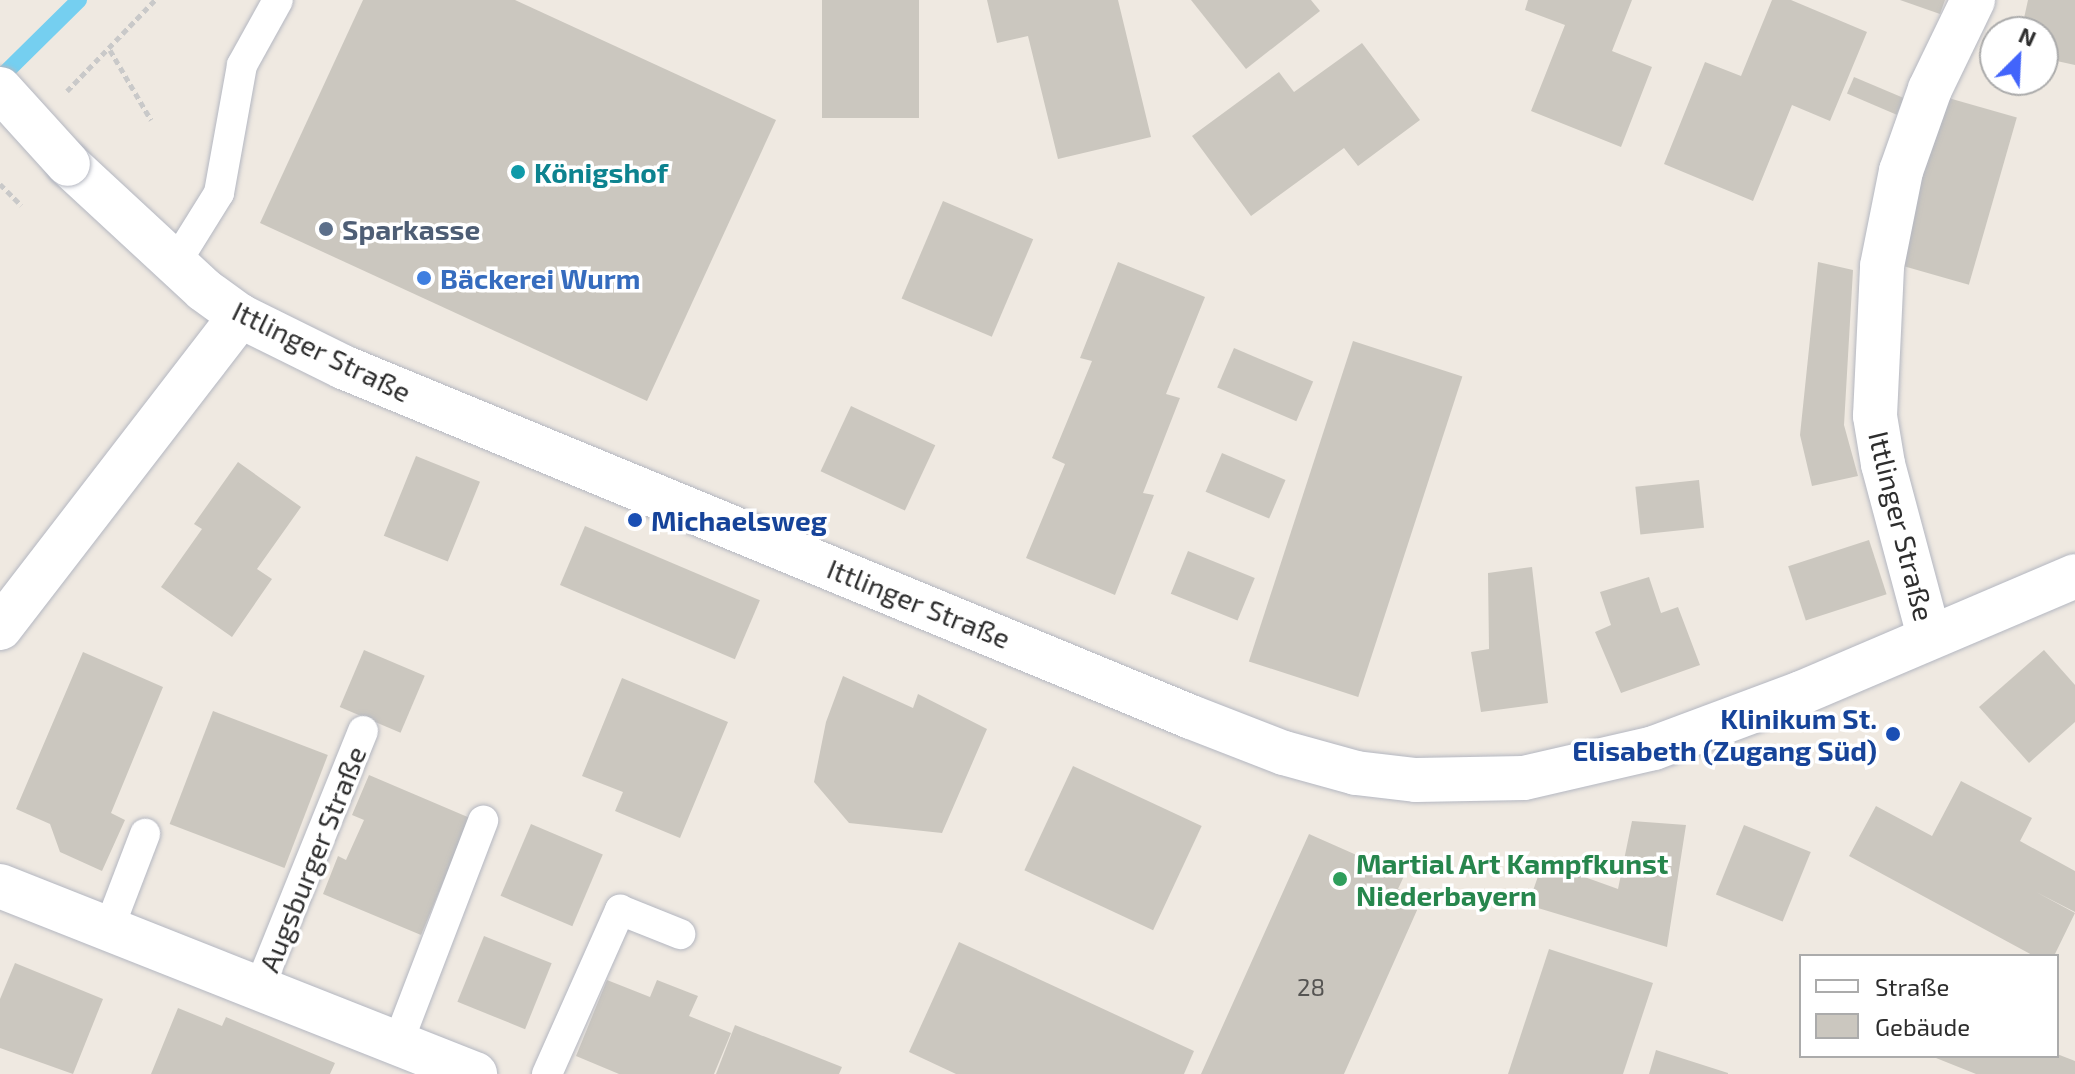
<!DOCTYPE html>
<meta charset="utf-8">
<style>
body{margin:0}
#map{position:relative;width:2075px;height:1074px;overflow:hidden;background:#efe9e1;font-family:"Exo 2",sans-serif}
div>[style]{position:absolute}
.stream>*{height:16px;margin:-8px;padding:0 8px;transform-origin:8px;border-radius:8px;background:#75cff0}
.building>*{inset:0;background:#cbc7bf;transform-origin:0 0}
.path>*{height:5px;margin-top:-2.5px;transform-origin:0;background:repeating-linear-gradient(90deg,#c9c9c9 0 6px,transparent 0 10px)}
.roads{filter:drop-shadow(0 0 2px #b4b7c1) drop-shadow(0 0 2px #b4b7c1)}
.service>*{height:30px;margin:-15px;padding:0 15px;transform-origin:15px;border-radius:15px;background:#fff}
.minor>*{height:44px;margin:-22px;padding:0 22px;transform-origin:22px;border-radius:22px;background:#fff}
.tertiary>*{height:44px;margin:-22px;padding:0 22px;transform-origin:22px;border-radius:22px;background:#fff}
.bridges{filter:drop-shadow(0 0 2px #b4b7c1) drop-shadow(0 0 2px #b4b7c1)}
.tertiary-bridge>*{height:44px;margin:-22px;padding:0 22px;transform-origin:22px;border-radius:22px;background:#fff}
.dots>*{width:22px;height:22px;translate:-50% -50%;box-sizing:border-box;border:4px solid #fff;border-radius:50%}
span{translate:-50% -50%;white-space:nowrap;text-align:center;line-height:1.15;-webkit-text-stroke:7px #fff;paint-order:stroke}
.number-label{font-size:24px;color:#555452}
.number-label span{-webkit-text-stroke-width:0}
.culture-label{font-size:28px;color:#0d838f;font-weight:700}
.left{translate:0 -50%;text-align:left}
.service-label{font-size:28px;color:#4e5e75;font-weight:700}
.shop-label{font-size:28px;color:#366cbe;font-weight:700}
.street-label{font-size:28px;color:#2e2e2e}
.transit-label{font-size:28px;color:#164399;font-weight:700}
.right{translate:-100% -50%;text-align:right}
.leisure-label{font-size:28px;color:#27864d;font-weight:700}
.legend{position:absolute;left:1799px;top:954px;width:260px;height:104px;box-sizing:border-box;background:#fff;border:2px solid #ababab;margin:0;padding:10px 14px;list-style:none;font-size:24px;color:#2e2e2e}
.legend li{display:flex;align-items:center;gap:16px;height:40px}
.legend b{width:40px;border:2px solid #ababab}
.north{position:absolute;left:1979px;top:16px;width:80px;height:80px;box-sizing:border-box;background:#fff;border:2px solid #ababab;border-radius:50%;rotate:24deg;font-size:22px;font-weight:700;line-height:32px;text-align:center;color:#2e2e2e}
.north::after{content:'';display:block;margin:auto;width:28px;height:36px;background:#4264fb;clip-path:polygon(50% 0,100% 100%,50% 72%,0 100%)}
</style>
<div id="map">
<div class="stream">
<i style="left:0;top:78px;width:111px;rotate:-44.6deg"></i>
</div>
<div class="building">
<i style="clip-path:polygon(363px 0,515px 0,776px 120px,647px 401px,260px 223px)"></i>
<i style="left:822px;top:0;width:97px;height:118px"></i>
<i style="clip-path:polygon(987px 0,1118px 0,1151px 137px,1058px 159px,1028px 36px,997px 43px)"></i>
<i style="clip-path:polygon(1191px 0,1311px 0,1320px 11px,1246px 69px)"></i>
<i style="clip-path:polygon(1528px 0,1632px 0,1612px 51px,1652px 67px,1621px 147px,1531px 111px,1565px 25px,1525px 10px)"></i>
<i style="clip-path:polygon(1772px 0,1791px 0,1867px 32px,1830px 121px,1792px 105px,1753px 201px,1664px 164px,1705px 62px,1741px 76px)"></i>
<i style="clip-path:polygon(1900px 0,1945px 0,1940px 14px)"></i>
<i style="clip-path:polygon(2028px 0,2075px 0,2075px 65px,2043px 58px,2043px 32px,2021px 32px)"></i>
<i style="clip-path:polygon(1362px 43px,1420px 120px,1358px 166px,1344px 148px,1251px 216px,1192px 136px,1279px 72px,1294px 92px)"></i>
<i style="left:1854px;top:77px;width:54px;height:18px;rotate:23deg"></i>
<i style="left:1938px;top:95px;width:82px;height:174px;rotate:16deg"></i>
<i style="left:943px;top:201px;width:98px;height:106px;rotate:23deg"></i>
<i style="clip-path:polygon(1118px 262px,1205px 297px,1166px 394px,1180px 398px,1143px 493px,1154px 495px,1115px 595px,1026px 558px,1065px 464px,1052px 458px,1092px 361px,1080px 358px)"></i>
<i style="clip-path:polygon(1818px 262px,1853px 270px,1844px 425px,1858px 476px,1812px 486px,1800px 435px)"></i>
<i style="left:1353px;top:341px;width:115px;height:337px;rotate:18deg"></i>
<i style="left:1234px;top:348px;width:86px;height:43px;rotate:23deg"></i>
<i style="left:851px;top:406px;width:93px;height:72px;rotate:25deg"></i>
<i style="left:1222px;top:453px;width:69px;height:42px;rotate:23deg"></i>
<i style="left:416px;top:456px;width:69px;height:86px;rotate:22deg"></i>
<i style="clip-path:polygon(238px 462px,301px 507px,257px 569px,272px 579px,232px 637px,161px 587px,202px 529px,194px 524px)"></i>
<i style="left:1699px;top:480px;width:48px;height:64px;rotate:84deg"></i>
<i style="left:585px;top:526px;width:190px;height:64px;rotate:23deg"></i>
<i style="left:1869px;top:540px;width:57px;height:85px;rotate:72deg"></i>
<i style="left:1188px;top:551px;width:72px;height:46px;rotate:22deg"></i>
<i style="clip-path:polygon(1532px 567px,1548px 703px,1481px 712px,1471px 652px,1489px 649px,1488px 573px)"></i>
<i style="clip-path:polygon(1649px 577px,1661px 613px,1678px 607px,1700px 665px,1621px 693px,1595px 632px,1611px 625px,1600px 592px)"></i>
<i style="left:364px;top:650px;width:66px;height:62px;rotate:23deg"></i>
<i style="clip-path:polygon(2044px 650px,2075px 685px,2075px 722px,2029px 763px,1979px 707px)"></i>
<i style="clip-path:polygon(83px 652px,163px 687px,111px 813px,125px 820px,102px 871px,60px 852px,50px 824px,16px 809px)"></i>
<i style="clip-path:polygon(843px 676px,913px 708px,918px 694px,987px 729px,942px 833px,849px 823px,814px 782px,826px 722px)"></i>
<i style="clip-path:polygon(622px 678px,728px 722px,680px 838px,615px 811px,623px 792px,582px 776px)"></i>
<i style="left:213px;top:711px;width:123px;height:121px;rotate:21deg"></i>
<i style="left:1073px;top:766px;width:142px;height:115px;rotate:25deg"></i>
<i style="clip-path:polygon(369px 775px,470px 818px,421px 935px,323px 894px,338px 856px,346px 860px,364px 820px,352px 815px)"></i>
<i style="clip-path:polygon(1961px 781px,2032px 818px,2020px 841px,2075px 871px,2075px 912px,2036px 892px,2075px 913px,2054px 956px,2034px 956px,1849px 856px,1876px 806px,1932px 836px)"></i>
<i style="clip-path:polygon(1632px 821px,1686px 825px,1667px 947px,1528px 905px,1543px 862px,1618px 889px)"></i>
<i style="left:531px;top:824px;width:78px;height:78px;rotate:23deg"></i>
<i style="left:1744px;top:825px;width:72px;height:75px;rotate:22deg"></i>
<i style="clip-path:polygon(1309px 834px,1404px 876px,1398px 889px,1422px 899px,1344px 1074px,1201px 1074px)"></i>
<i style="left:484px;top:936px;width:73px;height:71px;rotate:22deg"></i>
<i style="clip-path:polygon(959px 942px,1194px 1051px,1184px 1074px,956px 1074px,909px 1052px)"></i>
<i style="clip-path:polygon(1549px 949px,1653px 983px,1623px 1074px,1508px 1074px)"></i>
<i style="clip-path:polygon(15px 963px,103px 999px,73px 1074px,0 1048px,0 999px)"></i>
<i style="clip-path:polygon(607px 980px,650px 997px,657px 980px,698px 996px,689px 1016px,731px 1033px,714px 1074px,619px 1074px,576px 1056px)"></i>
<i style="clip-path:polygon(178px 1008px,222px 1026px,226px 1017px,335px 1063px,330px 1074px,151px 1074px)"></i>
<i style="clip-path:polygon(735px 1025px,842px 1067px,839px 1074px,716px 1074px)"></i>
<i style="clip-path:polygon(1656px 1050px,1728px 1073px,1728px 1074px,1649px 1074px)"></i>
<i style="clip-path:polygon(2057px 1054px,2075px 1061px,2075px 1074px,1976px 1074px,1931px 1056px)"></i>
</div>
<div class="path">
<i style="left:110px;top:50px;width:81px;rotate:59.6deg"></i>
<i style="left:67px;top:91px;width:127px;rotate:-46deg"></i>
<i style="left:0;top:184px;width:30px;rotate:45deg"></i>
</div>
<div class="roads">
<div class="service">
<i style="left:173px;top:267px;width:87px;rotate:-58.1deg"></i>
<i style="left:219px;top:193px;width:130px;rotate:-79.8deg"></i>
<i style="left:242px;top:65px;width:74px;rotate:-61deg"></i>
<i style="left:109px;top:928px;width:101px;rotate:-69deg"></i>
<i style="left:260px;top:986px;width:275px;rotate:-68deg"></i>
<i style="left:399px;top:1040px;width:235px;rotate:-69deg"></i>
<i style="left:547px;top:1074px;width:180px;rotate:-66deg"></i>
<i style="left:620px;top:910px;width:65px;rotate:21.8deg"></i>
</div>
<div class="minor">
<i style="left:0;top:628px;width:394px;rotate:-52.4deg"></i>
<i style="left:1929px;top:636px;width:178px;rotate:-105deg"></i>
<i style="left:1883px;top:464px;width:49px;rotate:-99.5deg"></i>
<i style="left:1875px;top:416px;width:150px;rotate:-87.3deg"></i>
<i style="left:1882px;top:266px;width:97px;rotate:-78.7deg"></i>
<i style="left:1901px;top:171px;width:87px;rotate:-70.5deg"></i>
<i style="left:1930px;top:89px;width:99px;rotate:-64.2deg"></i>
<i style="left:0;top:886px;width:511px;rotate:21.59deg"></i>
</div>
<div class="tertiary">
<i style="left:68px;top:164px;width:185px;rotate:42.8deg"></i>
<i style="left:204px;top:290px;width:44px;rotate:35.8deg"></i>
<i style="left:240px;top:316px;width:115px;rotate:26.3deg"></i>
<i style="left:343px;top:367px;width:917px;rotate:22.43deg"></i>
<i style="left:1191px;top:717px;width:100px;rotate:21.2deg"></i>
<i style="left:1284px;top:753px;width:75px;rotate:15.5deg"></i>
<i style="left:1356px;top:773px;width:60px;rotate:6.7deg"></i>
<i style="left:1416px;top:780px;width:108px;rotate:-1.1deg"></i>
<i style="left:1524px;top:778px;width:133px;rotate:-13deg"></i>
<i style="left:1654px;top:748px;width:157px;rotate:-20.5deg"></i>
<i style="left:1801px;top:693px;width:298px;rotate:-23.1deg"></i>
</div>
</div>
<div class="bridges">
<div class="tertiary-bridge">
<i style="left:0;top:89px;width:101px;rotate:47.8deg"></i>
</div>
</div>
<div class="dots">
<i style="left:518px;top:172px;background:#0f9aa8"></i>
<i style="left:326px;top:229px;background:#5c6f8a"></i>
<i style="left:424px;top:278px;background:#3f7fe0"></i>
<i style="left:635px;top:520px;background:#1a4fb4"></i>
<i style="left:1893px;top:734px;background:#1a4fb4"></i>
<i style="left:1340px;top:879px;background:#2e9e5b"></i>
</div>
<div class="number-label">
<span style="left:1311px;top:987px">28</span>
</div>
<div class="culture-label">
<span class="left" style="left:534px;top:172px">Königshof</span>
</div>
<div class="service-label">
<span class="left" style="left:342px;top:229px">Sparkasse</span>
</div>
<div class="shop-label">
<span class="left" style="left:440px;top:278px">Bäckerei Wurm</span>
</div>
<div class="street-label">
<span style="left:322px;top:351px;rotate:26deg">Ittlinger Straße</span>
<span style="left:1902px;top:526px;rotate:76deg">Ittlinger Straße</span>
<span style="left:919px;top:603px;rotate:22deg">Ittlinger Straße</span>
<span style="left:312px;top:859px;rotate:-68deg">Augsburger Straße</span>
</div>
<div class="transit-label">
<span class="left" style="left:651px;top:520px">Michaelsweg</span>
<span class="right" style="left:1877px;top:734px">Klinikum St.<br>Elisabeth (Zugang Süd)</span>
</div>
<div class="leisure-label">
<span class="left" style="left:1356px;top:879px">Martial Art Kampfkunst<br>Niederbayern</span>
</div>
<ul class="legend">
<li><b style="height:10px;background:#fff"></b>Straße</li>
<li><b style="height:22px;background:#cbc7bf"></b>Gebäude</li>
</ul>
<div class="north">N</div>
</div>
